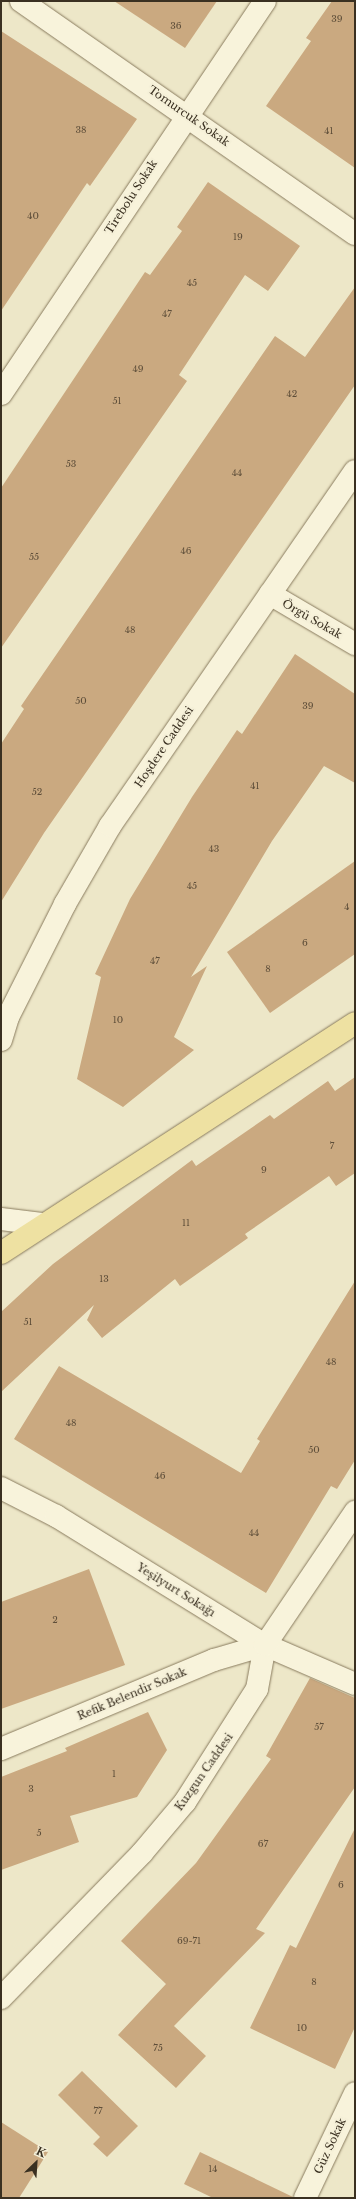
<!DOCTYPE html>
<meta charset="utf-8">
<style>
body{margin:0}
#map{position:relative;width:356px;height:2199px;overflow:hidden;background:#ede7c8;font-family:"Libre Baskerville",serif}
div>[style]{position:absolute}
.building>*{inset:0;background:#caa980}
.roads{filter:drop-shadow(0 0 1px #897b5e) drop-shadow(0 0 1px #897b5e)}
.minor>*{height:22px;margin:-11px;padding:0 11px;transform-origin:11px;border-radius:11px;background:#f8f3db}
.major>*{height:22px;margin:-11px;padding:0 11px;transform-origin:11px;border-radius:11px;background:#eee1a2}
span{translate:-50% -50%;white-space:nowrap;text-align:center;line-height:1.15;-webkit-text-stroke:4px #f5f0d8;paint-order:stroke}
.number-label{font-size:9px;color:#5e4e39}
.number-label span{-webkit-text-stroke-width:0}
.street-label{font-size:11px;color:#3a3021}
.frame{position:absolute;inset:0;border:2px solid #3a3021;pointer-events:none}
.north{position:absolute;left:16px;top:2143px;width:40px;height:40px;-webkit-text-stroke:3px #f5f0d8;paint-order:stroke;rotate:25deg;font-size:11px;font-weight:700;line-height:16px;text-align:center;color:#3a3021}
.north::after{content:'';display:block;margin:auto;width:14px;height:18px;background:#3a3021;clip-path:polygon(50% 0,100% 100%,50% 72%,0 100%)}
</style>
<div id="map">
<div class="building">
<i style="clip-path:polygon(114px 1px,217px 1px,185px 48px)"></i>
<i style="clip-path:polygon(332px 1px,355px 1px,355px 168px,266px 106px,311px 41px,306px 38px)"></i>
<i style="clip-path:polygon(1px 31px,137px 119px,90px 186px,87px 183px,1px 311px)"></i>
<i style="clip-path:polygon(208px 182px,300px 246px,268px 291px,245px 275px,179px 375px,187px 381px,1px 648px,1px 488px,145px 272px,150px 275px,182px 231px,177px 227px)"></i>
<i style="clip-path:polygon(355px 287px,355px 385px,44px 833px,1px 902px,1px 744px,24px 709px,21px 706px,275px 336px,305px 357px)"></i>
<i style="clip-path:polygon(295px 654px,355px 694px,355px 783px,324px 766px,272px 841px,191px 977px,207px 966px,174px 1037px,194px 1050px,123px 1107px,77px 1079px,101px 977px,95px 974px,130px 899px,192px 797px,237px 730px,242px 734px)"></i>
<i style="clip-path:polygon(355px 861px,355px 954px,270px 1013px,227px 952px)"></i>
<i style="clip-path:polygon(355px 1077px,355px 1173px,336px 1186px,329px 1176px,245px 1234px,248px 1238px,180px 1286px,175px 1279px,102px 1338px,87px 1320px,94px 1305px,1px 1392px,1px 1312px,53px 1264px,192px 1160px,196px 1166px,270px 1115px,274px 1119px,328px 1081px,335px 1091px)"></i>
<i style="clip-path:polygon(355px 1281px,355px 1460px,337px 1489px,331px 1486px,266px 1593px,14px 1439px,59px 1366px,241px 1473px,260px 1441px,257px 1439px)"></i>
<i style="clip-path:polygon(89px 1569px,125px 1665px,1px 1709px,1px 1602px)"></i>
<i style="clip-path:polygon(310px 1678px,355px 1698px,355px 1787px,256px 1929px,265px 1933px,174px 2026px,206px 2056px,176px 2088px,118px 2035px,166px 1984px,121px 1941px,196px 1863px,271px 1759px,266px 1756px)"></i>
<i style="clip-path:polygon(148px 1712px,167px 1750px,137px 1797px,70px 1816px,79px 1842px,1px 1870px,1px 1777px,67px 1751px,65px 1748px)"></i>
<i style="clip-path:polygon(355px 1828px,355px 2027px,335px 2069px,250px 2028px,290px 1945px,296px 1948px)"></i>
<i style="clip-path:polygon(82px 2071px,138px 2126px,107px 2157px,93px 2144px,100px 2137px,58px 2095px)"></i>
<i style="clip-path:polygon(1px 2122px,48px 2152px,19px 2198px,1px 2198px)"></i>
<i style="clip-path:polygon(200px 2152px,293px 2197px,293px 2198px,213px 2198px,184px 2184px)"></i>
</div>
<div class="roads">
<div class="minor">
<i style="left:21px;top:1px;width:407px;rotate:34.9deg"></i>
<i style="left:1px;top:394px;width:473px;rotate:-56.1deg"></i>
<i style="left:270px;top:594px;width:99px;rotate:30.5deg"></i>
<i style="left:1px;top:1040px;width:24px;rotate:-73deg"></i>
<i style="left:8px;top:1017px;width:127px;rotate:-63.2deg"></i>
<i style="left:65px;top:904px;width:90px;rotate:-60deg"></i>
<i style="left:110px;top:826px;width:431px;rotate:-55.4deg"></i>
<i style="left:1px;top:1219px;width:41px;rotate:7deg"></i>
<i style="left:1px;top:1488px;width:62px;rotate:27deg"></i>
<i style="left:56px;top:1516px;width:246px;rotate:31.7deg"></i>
<i style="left:265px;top:1645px;width:98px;rotate:23.4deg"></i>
<i style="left:1px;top:1749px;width:231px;rotate:-22.7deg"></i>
<i style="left:214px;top:1660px;width:53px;rotate:-16.4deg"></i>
<i style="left:1px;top:1998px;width:202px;rotate:-45.8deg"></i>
<i style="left:142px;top:1853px;width:67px;rotate:-49.9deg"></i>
<i style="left:185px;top:1802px;width:134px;rotate:-57.5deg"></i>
<i style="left:257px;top:1689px;width:45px;rotate:-79.7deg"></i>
<i style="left:265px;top:1645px;width:161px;rotate:-55.9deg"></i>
<i style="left:305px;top:2198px;width:116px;rotate:-64.5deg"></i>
</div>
<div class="major">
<i style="left:1px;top:1253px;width:422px;rotate:-33deg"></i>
</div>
</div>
<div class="number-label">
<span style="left:337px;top:19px">39</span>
<span style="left:176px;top:26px">36</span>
<span style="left:81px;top:130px">38</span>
<span style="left:329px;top:131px">41</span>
<span style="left:33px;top:216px">40</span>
<span style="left:238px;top:237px">19</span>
<span style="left:192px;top:283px">45</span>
<span style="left:167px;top:314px">47</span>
<span style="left:138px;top:369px">49</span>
<span style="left:292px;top:394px">42</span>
<span style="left:117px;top:401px">51</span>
<span style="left:71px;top:464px">53</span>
<span style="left:237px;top:473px">44</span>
<span style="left:186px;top:551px">46</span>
<span style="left:34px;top:557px">55</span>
<span style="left:130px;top:630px">48</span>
<span style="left:81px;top:701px">50</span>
<span style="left:308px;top:706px">39</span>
<span style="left:255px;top:786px">41</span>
<span style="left:37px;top:792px">52</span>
<span style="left:214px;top:849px">43</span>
<span style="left:192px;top:886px">45</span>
<span style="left:347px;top:907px">4</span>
<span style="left:305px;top:943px">6</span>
<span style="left:155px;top:961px">47</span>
<span style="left:268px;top:969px">8</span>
<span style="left:118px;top:1020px">10</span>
<span style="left:332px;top:1146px">7</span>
<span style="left:264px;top:1170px">9</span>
<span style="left:186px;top:1223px">11</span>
<span style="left:104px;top:1279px">13</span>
<span style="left:28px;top:1322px">51</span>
<span style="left:331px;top:1362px">48</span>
<span style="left:71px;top:1423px">48</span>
<span style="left:314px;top:1450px">50</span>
<span style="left:160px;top:1476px">46</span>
<span style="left:254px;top:1533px">44</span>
<span style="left:55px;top:1620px">2</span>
<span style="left:319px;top:1727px">57</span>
<span style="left:114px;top:1774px">1</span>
<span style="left:31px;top:1789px">3</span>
<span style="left:39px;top:1833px">5</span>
<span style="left:263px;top:1844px">67</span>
<span style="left:341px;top:1885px">6</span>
<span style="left:189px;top:1941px">69-71</span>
<span style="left:314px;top:1982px">8</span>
<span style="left:302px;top:2028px">10</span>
<span style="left:158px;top:2048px">75</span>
<span style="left:98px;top:2111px">77</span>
<span style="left:213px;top:2169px">14</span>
</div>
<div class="street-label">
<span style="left:189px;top:116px;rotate:35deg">Tomurcuk Sokak</span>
<span style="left:131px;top:197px;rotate:-57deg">Tirebolu Sokak</span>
<span style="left:312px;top:619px;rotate:30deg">Örgü Sokak</span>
<span style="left:164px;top:747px;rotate:-56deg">Hoşdere Caddesi</span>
<span style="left:176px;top:1590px;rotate:32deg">Yeşilyurt Sokağı</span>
<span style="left:132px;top:1694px;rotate:-23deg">Refik Belendir Sokak</span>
<span style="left:204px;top:1772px;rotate:-55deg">Kuzgun Caddesi</span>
<span style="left:330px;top:2146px;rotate:-65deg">Güz Sokak</span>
</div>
<div class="frame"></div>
<div class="north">K</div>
</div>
